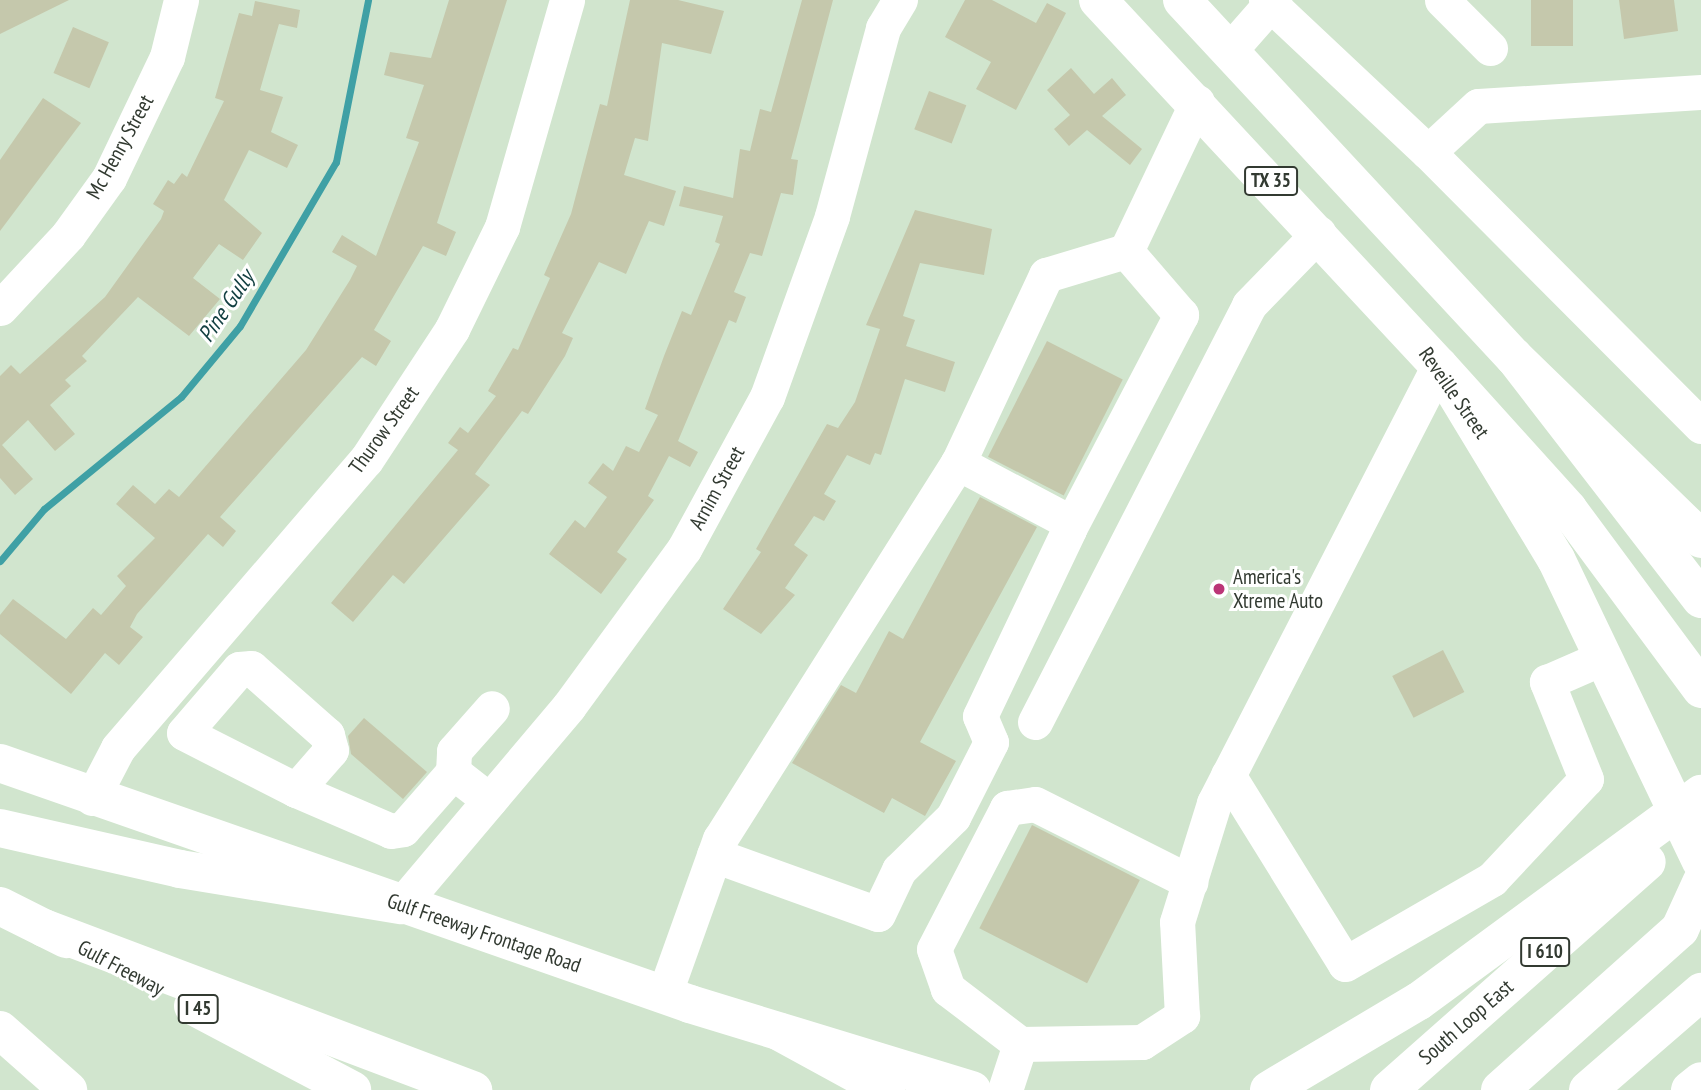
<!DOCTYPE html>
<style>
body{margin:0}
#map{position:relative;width:1701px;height:1090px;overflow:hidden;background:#d1e5ce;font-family:"PT Sans Narrow",sans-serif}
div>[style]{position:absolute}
.stream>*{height:7px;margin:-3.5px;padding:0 3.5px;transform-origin:3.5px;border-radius:3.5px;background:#3fa0a5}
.building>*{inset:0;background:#c5c8ac;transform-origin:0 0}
.minor>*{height:35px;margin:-17.5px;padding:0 17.5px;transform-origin:17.5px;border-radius:17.5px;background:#fff}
.major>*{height:38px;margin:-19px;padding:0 19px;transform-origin:19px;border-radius:19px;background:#fff}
.highway>*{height:38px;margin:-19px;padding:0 19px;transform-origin:19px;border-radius:19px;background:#fff}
.dots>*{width:19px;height:19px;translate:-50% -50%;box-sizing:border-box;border:4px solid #fff;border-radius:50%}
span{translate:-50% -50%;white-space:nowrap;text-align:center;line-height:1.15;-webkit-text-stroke:6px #fff;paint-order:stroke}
.shield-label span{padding:2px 5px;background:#fff;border:2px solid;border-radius:5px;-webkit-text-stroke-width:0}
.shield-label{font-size:19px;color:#323a31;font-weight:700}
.street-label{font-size:21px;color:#323a31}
.poi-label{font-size:21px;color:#323a31}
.left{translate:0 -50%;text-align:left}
.water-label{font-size:23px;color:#144143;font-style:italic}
</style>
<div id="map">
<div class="stream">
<i style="left:0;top:561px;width:68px;rotate:-49.8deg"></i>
<i style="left:44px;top:509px;width:177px;rotate:-39.3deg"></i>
<i style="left:181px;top:397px;width:92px;rotate:-50.3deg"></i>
<i style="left:240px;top:326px;width:190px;rotate:-59.7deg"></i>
<i style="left:336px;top:162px;width:165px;rotate:-78.8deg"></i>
</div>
<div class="building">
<i style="clip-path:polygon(0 0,69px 0,0 34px)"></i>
<i style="clip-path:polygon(449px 0,507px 0,437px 223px,456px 232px,446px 256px,423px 246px,374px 330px,391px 341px,376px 366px,362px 357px,220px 517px,236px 531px,223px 547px,208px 534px,137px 614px,130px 627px,143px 637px,119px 665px,105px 653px,71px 694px,0 634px,0 615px,13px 599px,66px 639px,93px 608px,101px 615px,126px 586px,117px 576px,155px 538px,116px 504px,133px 485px,155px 504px,169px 489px,179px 497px,306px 350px,350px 280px,357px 266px,332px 252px,342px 235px,376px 256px,419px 142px,406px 138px,424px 85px,384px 75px,390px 52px,431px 58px)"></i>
<i style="clip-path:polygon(630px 0,678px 0,724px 11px,711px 54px,662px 43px,648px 141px,635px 138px,624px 175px,676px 191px,664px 226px,649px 221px,626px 274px,599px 262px,562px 333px,573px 338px,565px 356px,528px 414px,522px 411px,475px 474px,490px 485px,404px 584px,393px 575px,353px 622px,331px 603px,458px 450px,448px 443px,460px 427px,468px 433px,496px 396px,488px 391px,513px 348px,518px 350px,550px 278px,544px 275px,571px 214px,600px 104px,607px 106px)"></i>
<i style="clip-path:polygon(802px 0,833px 0,791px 159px,798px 160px,793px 195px,781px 193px,762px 256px,750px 253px,734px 292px,746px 297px,736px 323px,729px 320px,678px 441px,698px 452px,690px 467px,669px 456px,648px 496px,654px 500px,617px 552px,627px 559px,601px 594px,549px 554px,575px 520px,585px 528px,607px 497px,588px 483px,603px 463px,613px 471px,626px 446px,639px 452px,658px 415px,645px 409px,664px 356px,682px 311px,691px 315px,720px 244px,715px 242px,723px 216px,679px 206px,684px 186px,733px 198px,740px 149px,750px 151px,760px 109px,771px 112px)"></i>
<i style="clip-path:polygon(965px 0,992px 0,1036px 23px,1047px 3px,1066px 13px,1016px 110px,976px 89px,991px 62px,945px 37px)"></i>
<i style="left:1531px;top:0;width:42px;height:46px"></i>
<i style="clip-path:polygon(1619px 0,1674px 0,1678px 31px,1624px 39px)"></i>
<i style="clip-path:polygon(255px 1px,300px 10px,297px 28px,279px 24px,260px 90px,283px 97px,271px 132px,298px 145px,287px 168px,249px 150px,224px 200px,262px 233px,243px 260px,219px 244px,193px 278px,220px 299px,189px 336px,138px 297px,82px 356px,87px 361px,65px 380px,71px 386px,50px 405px,75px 434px,55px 451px,28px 420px,2px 445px,33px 479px,15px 495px,0 478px,0 376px,11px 365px,20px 374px,105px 297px,161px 219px,164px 211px,153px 204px,168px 180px,174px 184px,182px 173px,187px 177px,224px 101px,215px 98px,239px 13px,252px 16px)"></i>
<i style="left:73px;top:27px;width:39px;height:50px;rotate:23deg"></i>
<i style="clip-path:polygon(1071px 68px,1094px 94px,1112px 78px,1126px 95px,1102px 116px,1142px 149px,1130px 165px,1087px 130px,1069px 146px,1054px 129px,1070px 115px,1047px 90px)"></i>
<i style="left:929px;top:91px;width:40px;height:41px;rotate:21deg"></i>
<i style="clip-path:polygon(43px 98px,81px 123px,0 231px,0 160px)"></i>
<i style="clip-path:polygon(915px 210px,992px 229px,984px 275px,920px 263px,903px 316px,915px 320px,906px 346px,955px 362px,945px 392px,905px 379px,881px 455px,875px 453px,870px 465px,847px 455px,824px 494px,836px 501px,824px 521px,814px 516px,794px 545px,808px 555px,785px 588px,795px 595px,761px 634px,723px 609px,761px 552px,756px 549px,827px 424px,838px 428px,855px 402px,880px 329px,866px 325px)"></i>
<i style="left:1047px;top:341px;width:85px;height:130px;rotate:27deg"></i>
<i style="clip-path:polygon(980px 497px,1037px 527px,920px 742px,956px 761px,925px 816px,892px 798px,884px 813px,792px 763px,841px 685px,856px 693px,889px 631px,903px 639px)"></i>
<i style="left:1443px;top:650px;width:47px;height:57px;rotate:63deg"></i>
<i style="clip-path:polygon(364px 718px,427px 772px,403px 799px,351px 754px,348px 736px)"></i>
<i style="left:1032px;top:825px;width:121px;height:116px;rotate:27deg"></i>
</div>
<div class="minor">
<i style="left:1266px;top:0;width:222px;rotate:43.2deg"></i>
<i style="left:1442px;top:0;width:68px;rotate:45deg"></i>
<i style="left:1230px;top:50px;width:67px;rotate:-48.7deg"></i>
<i style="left:1701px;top:92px;width:223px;rotate:176.4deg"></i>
<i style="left:1478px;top:106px;width:68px;rotate:137.4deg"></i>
<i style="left:1428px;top:152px;width:387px;rotate:45.1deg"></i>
<i style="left:1126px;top:251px;width:165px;rotate:-64.5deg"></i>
<i style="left:0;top:308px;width:100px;rotate:-47deg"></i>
<i style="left:68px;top:235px;width:70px;rotate:-54.3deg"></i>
<i style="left:109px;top:178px;width:134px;rotate:-64.4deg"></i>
<i style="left:167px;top:57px;width:59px;rotate:-76.2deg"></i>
<i style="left:1069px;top:529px;width:242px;rotate:-62.4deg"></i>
<i style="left:1181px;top:315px;width:84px;rotate:-130.7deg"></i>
<i style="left:1035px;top:722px;width:469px;rotate:-62.8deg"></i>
<i style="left:1249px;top:305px;width:100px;rotate:-45.8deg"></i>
<i style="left:453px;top:772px;width:21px;rotate:-87deg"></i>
<i style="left:454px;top:751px;width:57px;rotate:-48.5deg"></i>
<i style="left:1228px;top:775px;width:222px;rotate:58.2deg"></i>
<i style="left:1345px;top:964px;width:170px;rotate:-30deg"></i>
<i style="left:1492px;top:879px;width:137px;rotate:-46.8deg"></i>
<i style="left:1586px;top:779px;width:105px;rotate:-111.9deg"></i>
<i style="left:1547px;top:682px;width:60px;rotate:-23.6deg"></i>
<i style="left:296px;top:790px;width:53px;rotate:-48.8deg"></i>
<i style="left:331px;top:750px;width:16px;rotate:-105deg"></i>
<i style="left:327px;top:735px;width:101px;rotate:-138.6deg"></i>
<i style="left:251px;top:668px;width:12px;rotate:175deg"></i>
<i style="left:239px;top:669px;width:84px;rotate:130.7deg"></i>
<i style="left:184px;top:733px;width:126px;rotate:27deg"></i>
<i style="left:296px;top:790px;width:103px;rotate:23.3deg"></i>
<i style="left:391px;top:831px;width:12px;rotate:-9deg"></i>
<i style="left:403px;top:829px;width:76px;rotate:-48.7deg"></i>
<i style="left:453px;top:772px;width:46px;rotate:37.9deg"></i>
<i style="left:92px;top:798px;width:56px;rotate:-62.5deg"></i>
<i style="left:118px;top:748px;width:380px;rotate:-49.3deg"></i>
<i style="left:366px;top:460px;width:157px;rotate:-56.7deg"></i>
<i style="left:452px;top:329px;width:114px;rotate:-63.9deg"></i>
<i style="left:502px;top:227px;width:236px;rotate:-74deg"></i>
<i style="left:714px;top:855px;width:174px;rotate:19.8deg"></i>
<i style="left:878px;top:914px;width:49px;rotate:-64.5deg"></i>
<i style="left:899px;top:870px;width:76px;rotate:-44.5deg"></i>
<i style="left:953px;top:817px;width:84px;rotate:-63.1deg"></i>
<i style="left:991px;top:742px;width:28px;rotate:-113deg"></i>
<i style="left:980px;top:716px;width:207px;rotate:-64.5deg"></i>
<i style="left:1069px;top:529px;width:13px;rotate:-122deg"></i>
<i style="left:1062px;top:518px;width:118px;rotate:-152.1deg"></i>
<i style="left:401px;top:905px;width:260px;rotate:-49.8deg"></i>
<i style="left:569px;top:706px;width:195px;rotate:-53.8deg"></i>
<i style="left:684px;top:549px;width:173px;rotate:-61.4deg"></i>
<i style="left:767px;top:397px;width:192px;rotate:-70.2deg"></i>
<i style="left:832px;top:216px;width:195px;rotate:-74.8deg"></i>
<i style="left:883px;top:28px;width:33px;rotate:-59deg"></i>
<i style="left:664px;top:995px;width:166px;rotate:-70.3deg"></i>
<i style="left:720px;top:839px;width:445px;rotate:-57.7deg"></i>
<i style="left:958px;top:463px;width:208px;rotate:-64.9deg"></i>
<i style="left:1046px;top:275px;width:84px;rotate:-16.7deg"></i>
<i style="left:1020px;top:1044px;width:91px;rotate:-142.6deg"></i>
<i style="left:948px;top:989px;width:42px;rotate:-109.3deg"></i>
<i style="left:934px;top:949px;width:159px;rotate:-62.6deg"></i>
<i style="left:1007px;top:808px;width:28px;rotate:-8deg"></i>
<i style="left:1035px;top:804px;width:174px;rotate:26.7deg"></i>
<i style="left:1005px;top:1090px;width:48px;rotate:-71.9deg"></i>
<i style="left:1020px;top:1044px;width:122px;rotate:-0.9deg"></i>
<i style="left:1142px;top:1042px;width:48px;rotate:-33deg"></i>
<i style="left:1182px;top:1016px;width:94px;rotate:-93deg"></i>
<i style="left:1177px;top:922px;width:125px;rotate:-72.7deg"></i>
<i style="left:1214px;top:803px;width:492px;rotate:-62.8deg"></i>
</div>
<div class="major">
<i style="left:1098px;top:0;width:500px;rotate:47.03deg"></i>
<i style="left:1439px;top:366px;width:226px;rotate:58.8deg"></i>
<i style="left:1556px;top:559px;width:335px;rotate:64.4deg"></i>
<i style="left:1182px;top:0;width:488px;rotate:47.1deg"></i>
<i style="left:1514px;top:357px;width:261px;rotate:44.2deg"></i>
<i style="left:0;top:763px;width:731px;rotate:19.25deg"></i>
<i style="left:690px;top:1004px;width:295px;rotate:17deg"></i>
<i style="left:1500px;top:1090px;width:241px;rotate:-41.8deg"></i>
<i style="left:1680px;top:929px;width:51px;rotate:-65.5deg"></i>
<i style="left:1690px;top:1090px;width:14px;rotate:-39deg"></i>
</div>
<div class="highway">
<i style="left:1514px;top:357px;width:306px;rotate:52.3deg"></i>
<i style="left:1439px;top:366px;width:193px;rotate:47.9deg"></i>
<i style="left:1568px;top:509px;width:224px;rotate:53.5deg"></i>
<i style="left:0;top:828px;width:185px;rotate:12.8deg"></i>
<i style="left:180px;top:869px;width:224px;rotate:9.3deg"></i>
<i style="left:0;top:906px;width:74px;rotate:26.6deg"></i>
<i style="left:44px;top:928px;width:459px;rotate:20.7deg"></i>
<i style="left:193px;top:1006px;width:180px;rotate:27.8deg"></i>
<i style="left:0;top:1030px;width:91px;rotate:41.4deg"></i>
<i style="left:780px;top:1032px;width:121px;rotate:28.7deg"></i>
<i style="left:1269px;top:1090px;width:174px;rotate:-30.7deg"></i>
<i style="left:1419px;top:1001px;width:350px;rotate:-36.3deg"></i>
<i style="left:1389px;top:1090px;width:344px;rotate:-41.5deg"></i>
<i style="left:1588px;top:1090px;width:150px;rotate:-40.9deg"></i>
</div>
<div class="dots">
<i style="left:1219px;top:589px;background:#bb3577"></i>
</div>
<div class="shield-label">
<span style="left:1271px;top:181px">TX 35</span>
<span style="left:1545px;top:952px">I 610</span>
<span style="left:198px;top:1009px">I 45</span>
</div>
<div class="street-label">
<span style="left:120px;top:147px;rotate:-61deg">Mc Henry Street</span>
<span style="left:1454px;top:393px;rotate:55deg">Reveille Street</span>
<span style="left:384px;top:430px;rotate:-54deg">Thurow Street</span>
<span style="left:717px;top:488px;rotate:-61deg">Arnim Street</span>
<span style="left:484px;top:933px;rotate:19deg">Gulf Freeway Frontage Road</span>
<span style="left:121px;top:968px;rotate:28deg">Gulf Freeway</span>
<span style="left:1466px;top:1022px;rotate:-41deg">South Loop East</span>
</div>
<div class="poi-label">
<span class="left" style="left:1233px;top:589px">America's<br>Xtreme Auto</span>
</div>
<div class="water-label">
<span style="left:226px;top:306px;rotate:-56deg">Pine Gully</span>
</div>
</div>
